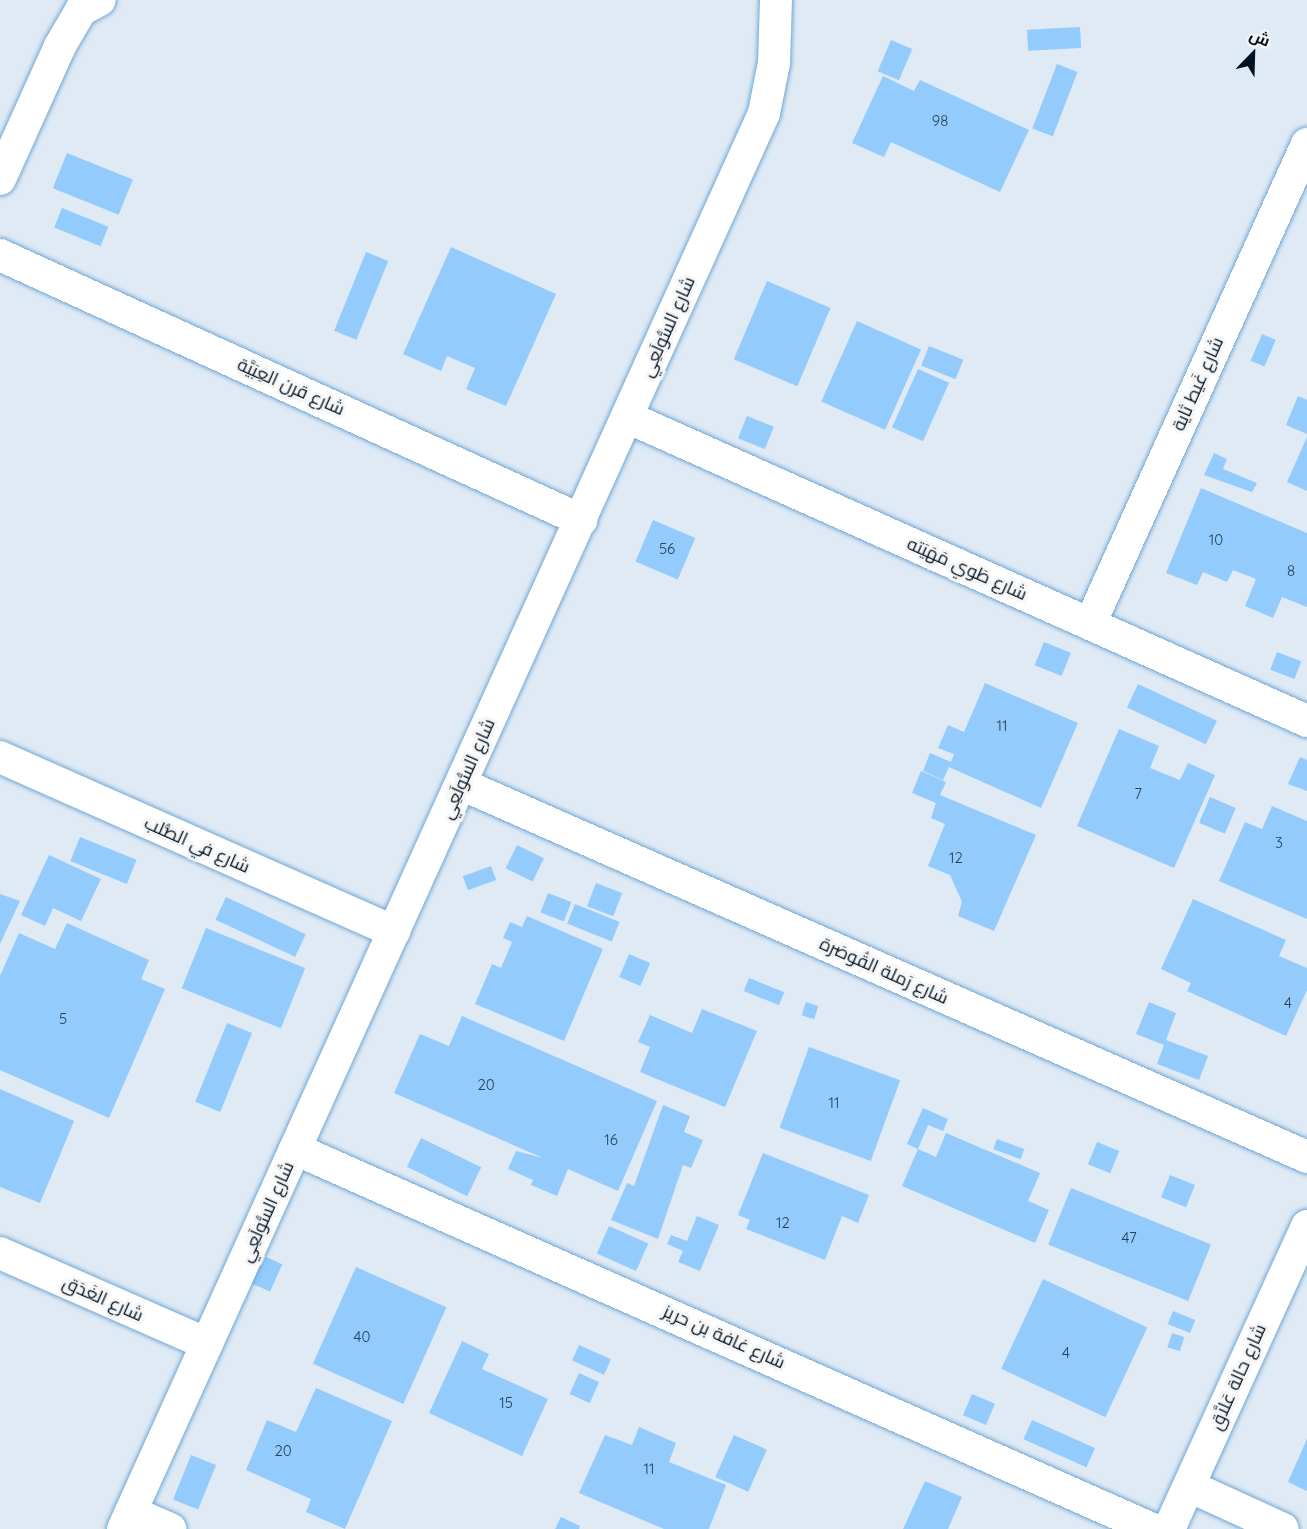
<!DOCTYPE html>
<meta charset="utf-8">
<style>
body{margin:0}
#map{position:relative;width:1307px;height:1529px;overflow:hidden;background:#dfeaf4;font-family:Quicksand,Cairo,sans-serif}
div>[style]{position:absolute}
.building>*{inset:0;background:#93cbfc;transform-origin:0 0}
.roads{filter:drop-shadow(0 0 2px #70a7d6) drop-shadow(0 0 2px #70a7d6)}
.minor>*{height:32px;margin:-16px;padding:0 16px;transform-origin:16px;border-radius:16px;background:#fff}
span{translate:-50% -50%;white-space:nowrap;text-align:center;line-height:1.15;-webkit-text-stroke:6px #f6f6f6;paint-order:stroke}
.number-label{font-size:15px;color:#25415a}
.number-label span{-webkit-text-stroke-width:0}
.street-label{font-size:18px;color:#001324}
.north{position:absolute;left:1223px;top:24px;width:60px;height:60px;-webkit-text-stroke:4px #f6f6f6;paint-order:stroke;rotate:23deg;font-size:16px;font-weight:700;line-height:24px;text-align:center;color:#001324}
.north::after{content:'';display:block;margin:auto;width:21px;height:27px;background:#001324;clip-path:polygon(50% 0,100% 100%,50% 72%,0 100%)}
</style>
<div id="map">
<div class="building">
<i style="left:1080px;top:27px;width:21px;height:53px;rotate:87deg"></i>
<i style="left:891px;top:40px;width:23px;height:34px;rotate:23deg"></i>
<i style="left:1057px;top:64px;width:22px;height:69px;rotate:21deg"></i>
<i style="clip-path:polygon(883px 76px,914px 91px,920px 80px,1029px 130px,1000px 192px,891px 142px,884px 157px,852px 143px)"></i>
<i style="left:67px;top:153px;width:71px;height:38px;rotate:22deg"></i>
<i style="left:62px;top:208px;width:50px;height:21px;rotate:22deg"></i>
<i style="clip-path:polygon(451px 247px,556px 294px,506px 406px,466px 389px,475px 368px,447px 356px,441px 371px,403px 354px)"></i>
<i style="left:366px;top:252px;width:24px;height:85px;rotate:22deg"></i>
<i style="left:767px;top:281px;width:69px;height:85px;rotate:23deg"></i>
<i style="left:857px;top:321px;width:70px;height:88px;rotate:24deg"></i>
<i style="left:1262px;top:334px;width:15px;height:29px;rotate:23deg"></i>
<i style="left:929px;top:346px;width:37px;height:21px;rotate:22deg"></i>
<i style="left:918px;top:369px;width:34px;height:64px;rotate:24deg"></i>
<i style="clip-path:polygon(1298px 396px,1307px 400px,1307px 434px,1286px 425px)"></i>
<i style="left:747px;top:416px;width:29px;height:24px;rotate:22deg"></i>
<i style="clip-path:polygon(1307px 437px,1307px 491px,1287px 482px)"></i>
<i style="clip-path:polygon(1214px 453px,1227px 459px,1223px 469px,1257px 483px,1252px 492px,1204px 475px)"></i>
<i style="clip-path:polygon(1201px 488px,1307px 533px,1307px 607px,1282px 597px,1273px 618px,1245px 606px,1256px 579px,1233px 570px,1227px 582px,1203px 572px,1197px 585px,1166px 573px)"></i>
<i style="left:653px;top:520px;width:46px;height:45px;rotate:23deg"></i>
<i style="left:1044px;top:642px;width:29px;height:25px;rotate:22deg"></i>
<i style="left:1277px;top:652px;width:26px;height:19px;rotate:21deg"></i>
<i style="clip-path:polygon(985px 683px,1078px 723px,1041px 808px,949px 767px,943px 780px,923px 771px,930px 753px,951px 762px,954px 754px,938px 748px,948px 725px,964px 732px)"></i>
<i style="left:1138px;top:684px;width:87px;height:26px;rotate:25deg"></i>
<i style="clip-path:polygon(1119px 729px,1159px 746px,1150px 768px,1180px 780px,1188px 763px,1215px 775px,1174px 868px,1077px 826px)"></i>
<i style="clip-path:polygon(1300px 757px,1307px 760px,1307px 791px,1288px 784px)"></i>
<i style="clip-path:polygon(921px 771px,946px 782px,940px 795px,1036px 835px,994px 931px,958px 916px,962px 902px,950px 875px,928px 866px,945px 824px,931px 818px,936px 803px,912px 793px)"></i>
<i style="left:1210px;top:797px;width:28px;height:28px;rotate:23deg"></i>
<i style="clip-path:polygon(1272px 806px,1307px 821px,1307px 919px,1219px 881px,1245px 822px,1262px 829px)"></i>
<i style="left:80px;top:837px;width:61px;height:26px;rotate:22deg"></i>
<i style="left:517px;top:845px;width:30px;height:26px;rotate:26deg"></i>
<i style="clip-path:polygon(49px 855px,101px 879px,81px 921px,53px 908px,45px 926px,21px 915px)"></i>
<i style="left:491px;top:866px;width:15px;height:30px;rotate:70deg"></i>
<i style="left:596px;top:883px;width:28px;height:25px;rotate:21deg"></i>
<i style="left:548px;top:893px;width:25px;height:21px;rotate:21deg"></i>
<i style="clip-path:polygon(0 894px,20px 901px,0 944px)"></i>
<i style="left:226px;top:897px;width:88px;height:25px;rotate:25deg"></i>
<i style="clip-path:polygon(1193px 899px,1286px 940px,1279px 956px,1307px 968px,1307px 990px,1286px 1036px,1187px 991px,1191px 983px,1161px 969px)"></i>
<i style="left:575px;top:904px;width:48px;height:21px;rotate:22deg"></i>
<i style="clip-path:polygon(527px 916px,603px 949px,564px 1041px,475px 1004px,492px 964px,501px 968px,512px 942px,503px 938px,510px 922px,522px 927px)"></i>
<i style="clip-path:polygon(67px 923px,149px 960px,141px 979px,165px 989px,109px 1118px,0 1070px,0 976px,19px 933px,55px 949px)"></i>
<i style="left:206px;top:928px;width:107px;height:65px;rotate:22deg"></i>
<i style="left:629px;top:954px;width:23px;height:25px;rotate:23deg"></i>
<i style="left:749px;top:978px;width:38px;height:14px;rotate:22deg"></i>
<i style="left:806px;top:1002px;width:13px;height:14px;rotate:18deg"></i>
<i style="clip-path:polygon(1149px 1002px,1176px 1013px,1166px 1040px,1208px 1056px,1199px 1080px,1157px 1064px,1164px 1045px,1136px 1034px)"></i>
<i style="clip-path:polygon(702px 1009px,757px 1031px,725px 1107px,640px 1072px,650px 1047px,638px 1042px,650px 1015px,692px 1033px)"></i>
<i style="clip-path:polygon(462px 1016px,657px 1101px,618px 1191px,568px 1169px,557px 1196px,531px 1185px,533px 1180px,508px 1169px,516px 1151px,543px 1158px,394px 1093px,420px 1034px,449px 1046px)"></i>
<i style="left:227px;top:1023px;width:27px;height:85px;rotate:22deg"></i>
<i style="left:809px;top:1047px;width:97px;height:86px;rotate:20deg"></i>
<i style="clip-path:polygon(0 1089px,74px 1121px,40px 1203px,0 1187px)"></i>
<i style="clip-path:polygon(663px 1105px,690px 1116px,684px 1132px,703px 1140px,691px 1168px,683px 1165px,658px 1239px,611px 1220px,627px 1183px,634px 1186px)"></i>
<i style="clip-path:polygon(923px 1108px,948px 1119px,943px 1131px,928px 1125px,918px 1149px,907px 1144px)"></i>
<i style="clip-path:polygon(946px 1133px,1040px 1173px,1028px 1201px,1049px 1210px,1035px 1243px,902px 1186px,918px 1149px,936px 1157px)"></i>
<i style="left:421px;top:1138px;width:67px;height:32px;rotate:26deg"></i>
<i style="left:997px;top:1139px;width:29px;height:11px;rotate:20deg"></i>
<i style="left:1097px;top:1142px;width:24px;height:24px;rotate:22deg"></i>
<i style="clip-path:polygon(763px 1153px,869px 1195px,858px 1223px,842px 1216px,825px 1260px,746px 1229px,750px 1220px,738px 1215px)"></i>
<i style="left:1170px;top:1175px;width:27px;height:24px;rotate:22deg"></i>
<i style="left:1071px;top:1188px;width:151px;height:61px;rotate:22deg"></i>
<i style="clip-path:polygon(697px 1216px,719px 1225px,700px 1271px,678px 1262px,683px 1251px,667px 1244px,671px 1235px,687px 1241px)"></i>
<i style="left:609px;top:1226px;width:43px;height:30px;rotate:24deg"></i>
<i style="left:264px;top:1256px;width:20px;height:30px;rotate:24deg"></i>
<i style="left:356px;top:1267px;width:99px;height:106px;rotate:24deg"></i>
<i style="left:1043px;top:1279px;width:115px;height:99px;rotate:25deg"></i>
<i style="left:1173px;top:1311px;width:24px;height:14px;rotate:22deg"></i>
<i style="left:1172px;top:1333px;width:13px;height:15px;rotate:18deg"></i>
<i style="clip-path:polygon(462px 1341px,489px 1354px,482px 1369px,548px 1399px,522px 1456px,429px 1413px)"></i>
<i style="left:579px;top:1345px;width:35px;height:17px;rotate:24deg"></i>
<i style="left:579px;top:1373px;width:22px;height:23px;rotate:24deg"></i>
<i style="clip-path:polygon(316px 1388px,392px 1421px,345px 1529px,306px 1512px,311px 1499px,246px 1470px,267px 1420px,296px 1432px)"></i>
<i style="left:972px;top:1394px;width:25px;height:23px;rotate:23deg"></i>
<i style="left:1032px;top:1420px;width:69px;height:21px;rotate:24deg"></i>
<i style="clip-path:polygon(639px 1427px,676px 1443px,669px 1462px,726px 1485px,709px 1529px,664px 1529px,579px 1493px,605px 1435px,632px 1445px)"></i>
<i style="left:734px;top:1435px;width:36px;height:46px;rotate:24deg"></i>
<i style="clip-path:polygon(1307px 1439px,1307px 1491px,1288px 1482px)"></i>
<i style="left:191px;top:1455px;width:27px;height:48px;rotate:22deg"></i>
<i style="clip-path:polygon(925px 1481px,962px 1497px,948px 1529px,903px 1529px)"></i>
<i style="clip-path:polygon(561px 1517px,580px 1526px,579px 1529px,555px 1529px)"></i>
</div>
<div class="roads">
<div class="minor">
<i style="left:0;top:179px;width:146px;rotate:-65.7deg"></i>
<i style="left:60px;top:46px;width:42px;rotate:-59.7deg"></i>
<i style="left:81px;top:10px;width:21px;rotate:-28deg"></i>
<i style="left:0;top:255px;width:639px;rotate:24.52deg"></i>
<i style="left:627px;top:417px;width:745px;rotate:24.09deg"></i>
<i style="left:1090px;top:624px;width:527px;rotate:-65.67deg"></i>
<i style="left:0;top:757px;width:431px;rotate:23.9deg"></i>
<i style="left:461px;top:784px;width:925px;rotate:23.79deg"></i>
<i style="left:295px;top:1149px;width:937px;rotate:23.91deg"></i>
<i style="left:0;top:1253px;width:226px;rotate:23.7deg"></i>
<i style="left:1189px;top:1486px;width:103px;rotate:24.6deg"></i>
<i style="left:131px;top:1512px;width:43px;rotate:23.6deg"></i>
<i style="left:123px;top:1529px;width:1554px;rotate:-65.64deg"></i>
<i style="left:764px;top:113px;width:51px;rotate:-78.7deg"></i>
<i style="left:774px;top:63px;width:63px;rotate:-88.2deg"></i>
<i style="left:1169px;top:1529px;width:333px;rotate:-65.5deg"></i>
</div>
</div>
<div class="number-label">
<span style="left:940px;top:121px">98</span>
<span style="left:1216px;top:540px">10</span>
<span style="left:667px;top:549px">56</span>
<span style="left:1291px;top:571px">8</span>
<span style="left:1002px;top:726px">11</span>
<span style="left:1138px;top:794px">7</span>
<span style="left:1279px;top:843px">3</span>
<span style="left:956px;top:858px">12</span>
<span style="left:1288px;top:1003px">4</span>
<span style="left:63px;top:1019px">5</span>
<span style="left:486px;top:1085px">20</span>
<span style="left:834px;top:1103px">11</span>
<span style="left:611px;top:1140px">16</span>
<span style="left:783px;top:1223px">12</span>
<span style="left:1129px;top:1238px">47</span>
<span style="left:362px;top:1337px">40</span>
<span style="left:1066px;top:1353px">4</span>
<span style="left:506px;top:1403px">15</span>
<span style="left:283px;top:1451px">20</span>
<span style="left:649px;top:1469px">11</span>
</div>
<div class="street-label">
<span style="left:668px;top:327px;rotate:-66deg">شارع السُّولَعِي</span>
<span style="left:1198px;top:384px;rotate:-66deg">شارع غَيط ثاية</span>
<span style="left:291px;top:387px;rotate:24deg">شارع قرن العِبَيَّة</span>
<span style="left:967px;top:569px;rotate:24deg">شارع طَوي مَهَيَته</span>
<span style="left:468px;top:769px;rotate:-66deg">شارع السُّولَعِي</span>
<span style="left:197px;top:845px;rotate:24deg">شارع في الصُّلب</span>
<span style="left:884px;top:971px;rotate:24deg">شارع رَملة القُوصَرة</span>
<span style="left:267px;top:1212px;rotate:-66deg">شارع السُّولَعِي</span>
<span style="left:103px;top:1299px;rotate:24deg">شارع الغَدَق</span>
<span style="left:724px;top:1337px;rotate:24deg">شارع غافة بن حريز</span>
<span style="left:1238px;top:1377px;rotate:-66deg">شارع حالة عَلاَّق</span>
</div>
<div class="north">ش</div>
</div>
